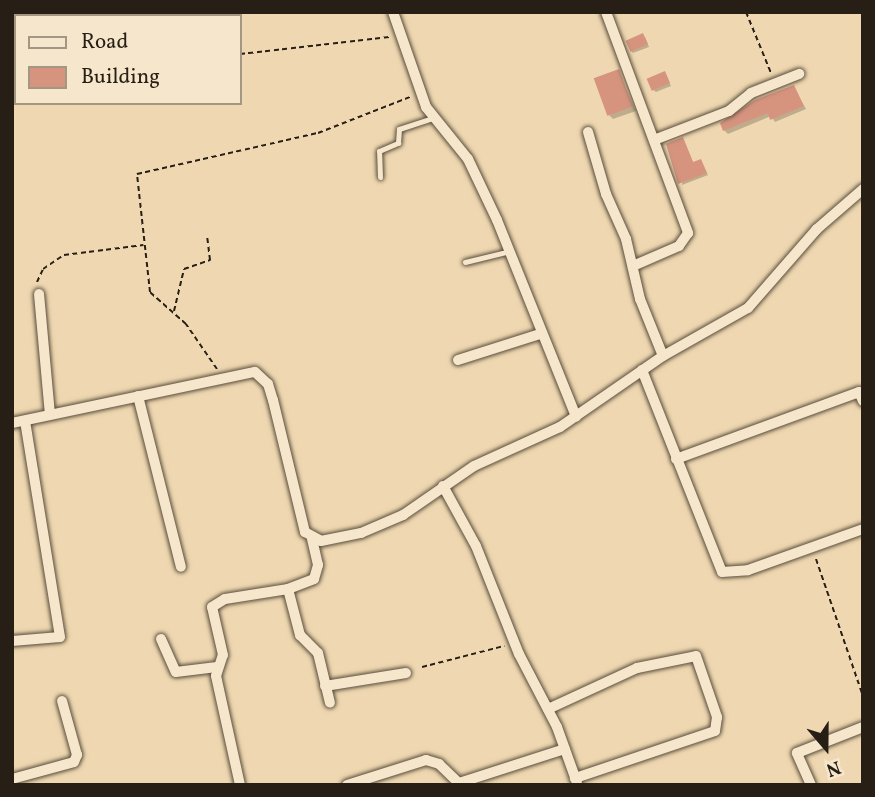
<!DOCTYPE html>
<style>
body{margin:0}
#map{position:relative;width:875px;height:797px;overflow:hidden;background:#efd8b1;font-family:Vollkorn,serif}
div>[style]{position:absolute}
.shadow>*{inset:0;background:#0003}
.building>*{inset:0;background:#d6947f;transform-origin:0 0}
.path>*{height:2px;margin-top:-1px;transform-origin:0;background:repeating-linear-gradient(90deg,#271f15 0 5px,transparent 0 8.5px)}
.roads{filter:drop-shadow(0 0 2px #594d3c) drop-shadow(0 0 2px #594d3c)}
.lane>*{height:5px;margin:-2.5px;padding:0 2.5px;transform-origin:2.5px;border-radius:2.5px;background:#f5e6cc}
.street>*{height:10px;margin:-5px;padding:0 5px;transform-origin:5px;border-radius:5px;background:#f5e6cc}
span{translate:-50% -50%;white-space:nowrap;text-align:center;line-height:1.15;-webkit-text-stroke:7px #f5e6cc;paint-order:stroke}
.frame{position:absolute;inset:0;border:14px solid #271f15;pointer-events:none}
.legend{position:absolute;left:14px;top:14px;width:228px;height:91px;box-sizing:border-box;background:#f5e6cc;border:2px solid #a39683;margin:0;padding:9px 12px;list-style:none;font-size:21px;color:#271f15}
.legend li{display:flex;align-items:center;gap:14px;height:35px}
.legend b{width:35px;border:2px solid #a39683}
.north{position:absolute;left:791px;top:713px;width:70px;height:70px;-webkit-text-stroke:5px #f5e6cc;paint-order:stroke;rotate:160deg;font-size:19px;font-weight:700;line-height:28px;text-align:center;color:#271f15}
.north::after{content:'';display:block;margin:auto;width:24px;height:32px;background:#271f15;clip-path:polygon(50% 0,100% 100%,50% 72%,0 100%)}
</style>
<div id="map">
<div class="shadow">
<i style="clip-path:polygon(645px 37px,649px 47px,633px 53px,631px 51px)"></i>
<i style="clip-path:polygon(618px 71px,636px 111px,613px 119px,609px 115px)"></i>
<i style="clip-path:polygon(666px 75px,671px 86px,656px 92px,653px 90px)"></i>
<i style="clip-path:polygon(793px 87px,806px 109px,775px 122px,771px 116px,728px 134px,724px 130px,722px 124px)"></i>
<i style="clip-path:polygon(683px 139px,694px 164px,701px 161px,708px 175px,682px 185px)"></i>
</div>
<div class="building">
<i style="left:643px;top:33px;width:12px;height:19px;rotate:66deg"></i>
<i style="left:619px;top:69px;width:40px;height:27px;rotate:70deg"></i>
<i style="left:665px;top:71px;width:13px;height:20px;rotate:67deg"></i>
<i style="clip-path:polygon(794px 85px,804px 106px,770px 120px,768px 113px,723px 131px,720px 123px,755px 100px)"></i>
<i style="clip-path:polygon(683px 137px,693px 162px,701px 159px,707px 173px,678px 184px,666px 144px)"></i>
</div>
<div class="path">
<i style="left:746px;top:12px;width:66px;rotate:67.7deg"></i>
<i style="left:240px;top:54px;width:150px;rotate:-6.5deg"></i>
<i style="left:12px;top:91px;width:6px;rotate:45deg"></i>
<i style="left:37px;top:282px;width:14px;rotate:-65deg"></i>
<i style="left:43px;top:269px;width:25px;rotate:-34deg"></i>
<i style="left:64px;top:255px;width:80px;rotate:-7.2deg"></i>
<i style="left:174px;top:311px;width:43px;rotate:-76.6deg"></i>
<i style="left:184px;top:269px;width:28px;rotate:-19deg"></i>
<i style="left:210px;top:260px;width:23px;rotate:-97deg"></i>
<i style="left:217px;top:369px;width:55px;rotate:-124.6deg"></i>
<i style="left:186px;top:324px;width:48px;rotate:-138.4deg"></i>
<i style="left:150px;top:292px;width:119px;rotate:-96.3deg"></i>
<i style="left:137px;top:174px;width:186px;rotate:-12.8deg"></i>
<i style="left:318px;top:133px;width:99px;rotate:-21.4deg"></i>
<i style="left:816px;top:559px;width:145px;rotate:71.1deg"></i>
<i style="left:422px;top:667px;width:85px;rotate:-14.4deg"></i>
</div>
<div class="roads">
<div class="lane">
<i style="left:380px;top:177px;width:26px;rotate:-92deg"></i>
<i style="left:379px;top:151px;width:21px;rotate:-23deg"></i>
<i style="left:398px;top:143px;width:14px;rotate:-86deg"></i>
<i style="left:399px;top:129px;width:35px;rotate:-18deg"></i>
<i style="left:465px;top:262px;width:46px;rotate:-13.7deg"></i>
</div>
<div class="street">
<i style="left:393px;top:12px;width:101px;rotate:70.8deg"></i>
<i style="left:426px;top:107px;width:67px;rotate:51.1deg"></i>
<i style="left:468px;top:159px;width:68px;rotate:64.6deg"></i>
<i style="left:497px;top:220px;width:212px;rotate:68.1deg"></i>
<i style="left:606px;top:12px;width:236px;rotate:69.6deg"></i>
<i style="left:688px;top:233px;width:16px;rotate:125deg"></i>
<i style="left:679px;top:246px;width:50px;rotate:156.5deg"></i>
<i style="left:588px;top:132px;width:65px;rotate:73.8deg"></i>
<i style="left:606px;top:194px;width:49px;rotate:66deg"></i>
<i style="left:626px;top:239px;width:62px;rotate:76.9deg"></i>
<i style="left:640px;top:299px;width:61px;rotate:68deg"></i>
<i style="left:654px;top:140px;width:80px;rotate:-21.1deg"></i>
<i style="left:729px;top:111px;width:28px;rotate:-39deg"></i>
<i style="left:751px;top:93px;width:52px;rotate:-21.6deg"></i>
<i style="left:39px;top:294px;width:121px;rotate:84.8deg"></i>
<i style="left:458px;top:360px;width:86px;rotate:-17.6deg"></i>
<i style="left:642px;top:370px;width:217px;rotate:68.4deg"></i>
<i style="left:722px;top:572px;width:26px;rotate:-4deg"></i>
<i style="left:748px;top:570px;width:122px;rotate:-19.6deg"></i>
<i style="left:138px;top:396px;width:176px;rotate:75.9deg"></i>
<i style="left:12px;top:423px;width:248px;rotate:-11.9deg"></i>
<i style="left:255px;top:372px;width:18px;rotate:43deg"></i>
<i style="left:268px;top:384px;width:17px;rotate:73deg"></i>
<i style="left:273px;top:400px;width:136px;rotate:76.4deg"></i>
<i style="left:305px;top:532px;width:18px;rotate:29deg"></i>
<i style="left:321px;top:541px;width:41px;rotate:-11.3deg"></i>
<i style="left:361px;top:533px;width:46px;rotate:-23.2deg"></i>
<i style="left:403px;top:515px;width:86px;rotate:-34.6deg"></i>
<i style="left:474px;top:466px;width:94px;rotate:-24.4deg"></i>
<i style="left:560px;top:427px;width:125px;rotate:-34.6deg"></i>
<i style="left:663px;top:356px;width:98px;rotate:-29.5deg"></i>
<i style="left:748px;top:308px;width:105px;rotate:-48.9deg"></i>
<i style="left:817px;top:229px;width:61px;rotate:-41deg"></i>
<i style="left:676px;top:459px;width:195px;rotate:-20.1deg"></i>
<i style="left:859px;top:392px;width:10px;rotate:66deg"></i>
<i style="left:443px;top:486px;width:68px;rotate:61.2deg"></i>
<i style="left:476px;top:546px;width:116px;rotate:68.3deg"></i>
<i style="left:519px;top:654px;width:82px;rotate:62.5deg"></i>
<i style="left:557px;top:727px;width:59px;rotate:70.3deg"></i>
<i style="left:288px;top:589px;width:48px;rotate:75.4deg"></i>
<i style="left:300px;top:635px;width:25px;rotate:45deg"></i>
<i style="left:318px;top:653px;width:51px;rotate:76.5deg"></i>
<i style="left:161px;top:639px;width:36px;rotate:66deg"></i>
<i style="left:176px;top:672px;width:41px;rotate:-7deg"></i>
<i style="left:12px;top:641px;width:48px;rotate:-4.8deg"></i>
<i style="left:60px;top:637px;width:219px;rotate:-99.2deg"></i>
<i style="left:325px;top:686px;width:82px;rotate:-9.1deg"></i>
<i style="left:548px;top:709px;width:98px;rotate:-24.7deg"></i>
<i style="left:637px;top:668px;width:60px;rotate:-11.5deg"></i>
<i style="left:696px;top:656px;width:65px;rotate:71deg"></i>
<i style="left:717px;top:717px;width:14px;rotate:98deg"></i>
<i style="left:715px;top:731px;width:148px;rotate:161.4deg"></i>
<i style="left:12px;top:779px;width:64px;rotate:-15.3deg"></i>
<i style="left:74px;top:762px;width:8px;rotate:-67deg"></i>
<i style="left:77px;top:755px;width:56px;rotate:-105.5deg"></i>
<i style="left:240px;top:785px;width:112px;rotate:-102.4deg"></i>
<i style="left:216px;top:676px;width:22px;rotate:-72deg"></i>
<i style="left:223px;top:655px;width:49px;rotate:-102.9deg"></i>
<i style="left:212px;top:607px;width:15px;rotate:-32deg"></i>
<i style="left:225px;top:599px;width:64px;rotate:-9deg"></i>
<i style="left:288px;top:589px;width:28px;rotate:-21deg"></i>
<i style="left:314px;top:579px;width:15px;rotate:-74deg"></i>
<i style="left:318px;top:565px;width:28px;rotate:-103deg"></i>
<i style="left:347px;top:785px;width:83px;rotate:-17.6deg"></i>
<i style="left:426px;top:760px;width:14px;rotate:17deg"></i>
<i style="left:439px;top:764px;width:28px;rotate:44deg"></i>
<i style="left:459px;top:783px;width:111px;rotate:-17.8deg"></i>
<i style="left:811px;top:785px;width:35px;rotate:-114deg"></i>
<i style="left:797px;top:753px;width:71px;rotate:-21.5deg"></i>
</div>
</div>
<div class="frame"></div>
<ul class="legend">
<li><b style="height:9px;background:#f5e6cc"></b>Road</li>
<li><b style="height:19px;background:#d6947f"></b>Building</li>
</ul>
<div class="north">N</div>
</div>
